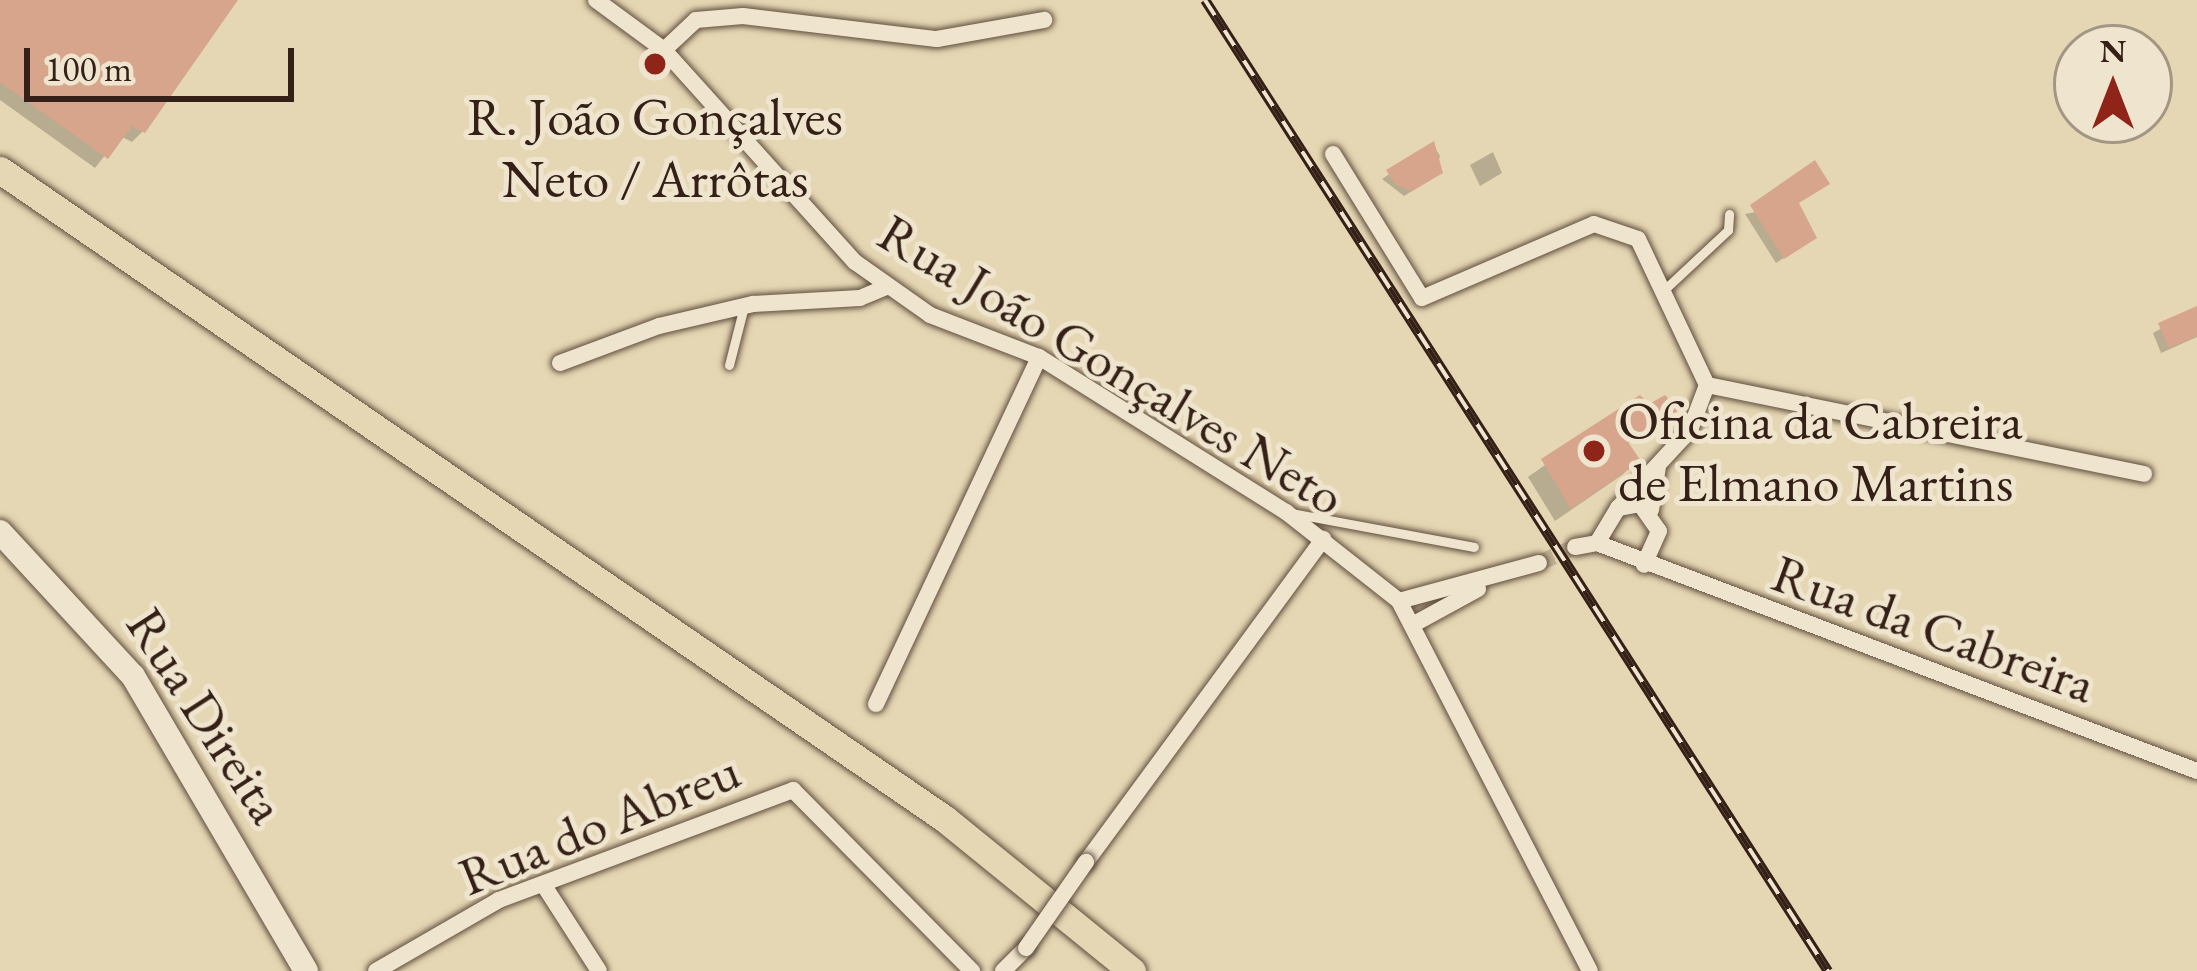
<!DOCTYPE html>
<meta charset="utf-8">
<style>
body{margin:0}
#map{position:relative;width:2197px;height:971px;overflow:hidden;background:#e6d7b4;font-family:"EB Garamond",serif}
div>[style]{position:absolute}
.shadow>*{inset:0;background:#0003}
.building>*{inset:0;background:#d7a58c}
.street-tunnel>*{height:16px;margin-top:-8px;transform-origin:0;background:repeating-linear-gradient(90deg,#c2b294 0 16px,transparent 0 24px)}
.roads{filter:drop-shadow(0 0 3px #604e3e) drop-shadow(0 0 3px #604e3e)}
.lane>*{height:9px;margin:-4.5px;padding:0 4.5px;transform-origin:4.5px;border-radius:4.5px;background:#efe5ce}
.street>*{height:16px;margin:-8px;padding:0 8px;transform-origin:8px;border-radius:8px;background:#efe5ce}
.secondary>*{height:24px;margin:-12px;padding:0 12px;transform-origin:12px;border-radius:12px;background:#efe5ce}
.primary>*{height:27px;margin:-13.5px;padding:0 13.5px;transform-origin:13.5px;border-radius:13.5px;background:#e6d7b4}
.rail>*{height:10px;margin-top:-5px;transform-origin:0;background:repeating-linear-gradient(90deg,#efe5ce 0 18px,#342016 0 36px);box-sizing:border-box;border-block:3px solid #342016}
.bridges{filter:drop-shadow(0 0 3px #604e3e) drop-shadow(0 0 3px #604e3e)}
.street-bridge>*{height:16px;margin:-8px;padding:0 8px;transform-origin:8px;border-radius:8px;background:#efe5ce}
.dots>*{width:33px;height:33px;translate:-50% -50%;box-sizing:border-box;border:6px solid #efe5ce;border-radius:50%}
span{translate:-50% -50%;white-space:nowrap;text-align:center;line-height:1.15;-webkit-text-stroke:10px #efe5ce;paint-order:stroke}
.poi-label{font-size:54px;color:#342016}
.left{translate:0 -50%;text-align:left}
.street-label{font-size:54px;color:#342016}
.north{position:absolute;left:2053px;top:24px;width:120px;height:120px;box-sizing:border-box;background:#efe5ce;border:3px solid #a49684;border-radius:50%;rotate:0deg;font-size:33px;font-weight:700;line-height:48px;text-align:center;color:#342016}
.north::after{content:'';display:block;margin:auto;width:42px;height:54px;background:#8f2418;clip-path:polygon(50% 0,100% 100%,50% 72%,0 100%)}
.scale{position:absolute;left:24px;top:48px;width:270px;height:54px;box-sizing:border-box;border:6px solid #342016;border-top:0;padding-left:15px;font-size:36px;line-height:42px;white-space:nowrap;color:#342016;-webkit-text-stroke:9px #efe5ce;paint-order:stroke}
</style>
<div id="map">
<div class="shadow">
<i style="clip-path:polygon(0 0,234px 0,143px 131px,132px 142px,120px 136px,95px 168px,0 100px)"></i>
<i style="clip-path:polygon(1433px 145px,1440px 156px,1432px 179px,1404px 196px,1382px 179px)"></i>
<i style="clip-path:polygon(1493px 152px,1502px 173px,1480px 186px,1470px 165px)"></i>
<i style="clip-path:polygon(1796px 204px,1806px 244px,1776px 263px,1745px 214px)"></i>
<i style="clip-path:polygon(2197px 309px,2197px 337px,2161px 353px,2153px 333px)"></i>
<i style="clip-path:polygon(1639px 399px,1675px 410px,1626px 445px,1637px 460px,1622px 475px,1555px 521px,1528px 477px)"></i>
</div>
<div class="building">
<i style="clip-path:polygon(0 0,238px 0,145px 133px,132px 126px,108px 159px,0 82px)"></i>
<i style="clip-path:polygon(1434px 141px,1443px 173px,1412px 191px,1395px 184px,1386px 170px)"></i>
<i style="clip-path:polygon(1815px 160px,1830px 184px,1799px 203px,1817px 238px,1784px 259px,1750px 205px)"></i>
<i style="clip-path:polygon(2197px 306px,2197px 336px,2169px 348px,2158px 323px)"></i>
<i style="clip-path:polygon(1640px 395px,1649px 404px,1665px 395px,1679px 410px,1628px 442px,1641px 461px,1571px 509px,1541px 459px)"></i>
</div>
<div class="street-tunnel">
<i style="left:1539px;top:563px;width:39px;rotate:-24deg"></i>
</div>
<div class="roads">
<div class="lane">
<i style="left:1665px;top:289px;width:86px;rotate:-43.1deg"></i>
<i style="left:1728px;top:230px;width:16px;rotate:-86deg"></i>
<i style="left:729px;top:365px;width:61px;rotate:-75.7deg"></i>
<i style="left:1291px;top:513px;width:186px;rotate:10.5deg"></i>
</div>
<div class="street">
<i style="left:596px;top:0;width:84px;rotate:36.3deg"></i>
<i style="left:664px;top:50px;width:285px;rotate:48deg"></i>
<i style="left:855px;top:262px;width:92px;rotate:35.2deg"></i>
<i style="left:930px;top:315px;width:117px;rotate:21.1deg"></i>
<i style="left:1039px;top:357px;width:292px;rotate:32.1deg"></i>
<i style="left:1286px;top:512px;width:144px;rotate:38.2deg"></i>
<i style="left:1399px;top:601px;width:416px;rotate:62.7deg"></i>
<i style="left:664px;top:50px;width:44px;rotate:-43.2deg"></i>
<i style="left:696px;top:20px;width:47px;rotate:-4.9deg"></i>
<i style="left:743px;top:16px;width:195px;rotate:6.8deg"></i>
<i style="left:937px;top:39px;width:109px;rotate:-10.1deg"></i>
<i style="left:1333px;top:154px;width:169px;rotate:58.3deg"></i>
<i style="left:1422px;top:298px;width:187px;rotate:-23.3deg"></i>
<i style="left:1594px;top:224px;width:46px;rotate:18.8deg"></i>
<i style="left:1638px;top:239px;width:161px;rotate:64.7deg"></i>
<i style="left:1707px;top:385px;width:48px;rotate:110.7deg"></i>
<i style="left:1690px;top:430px;width:106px;rotate:132.7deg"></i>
<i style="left:560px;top:363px;width:106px;rotate:-20.5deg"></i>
<i style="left:659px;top:326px;width:97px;rotate:-13.2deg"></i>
<i style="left:753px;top:304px;width:107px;rotate:-3.2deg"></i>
<i style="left:860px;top:298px;width:30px;rotate:-23deg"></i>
<i style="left:1707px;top:385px;width:446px;rotate:11.5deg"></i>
<i style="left:1651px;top:510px;width:44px;rotate:-80.8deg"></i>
<i style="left:1597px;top:543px;width:41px;rotate:-59deg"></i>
<i style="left:1618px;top:508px;width:22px;rotate:-10deg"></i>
<i style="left:1640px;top:504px;width:33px;rotate:55deg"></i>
<i style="left:1659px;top:531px;width:37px;rotate:114deg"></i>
<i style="left:1575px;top:547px;width:22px;rotate:-10deg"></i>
<i style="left:1597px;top:543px;width:642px;rotate:20.81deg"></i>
<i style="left:1399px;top:601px;width:145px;rotate:-15.2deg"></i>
<i style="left:1414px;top:624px;width:73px;rotate:-28.7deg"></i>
<i style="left:876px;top:704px;width:383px;rotate:-64.8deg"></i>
<i style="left:1086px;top:862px;width:401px;rotate:-53.7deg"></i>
<i style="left:543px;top:884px;width:103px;rotate:57.2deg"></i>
<i style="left:376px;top:971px;width:142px;rotate:-30deg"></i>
<i style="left:499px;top:900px;width:314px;rotate:-20.5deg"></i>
<i style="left:793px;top:790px;width:255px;rotate:45.3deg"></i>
<i style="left:1003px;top:971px;width:33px;rotate:-45deg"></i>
</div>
<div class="secondary">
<i style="left:0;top:532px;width:196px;rotate:47.3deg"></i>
<i style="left:133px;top:676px;width:342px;rotate:59.6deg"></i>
</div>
<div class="primary">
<i style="left:0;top:170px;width:1146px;rotate:34.48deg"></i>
<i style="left:945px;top:819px;width:241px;rotate:39.1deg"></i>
</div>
</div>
<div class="rail">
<i style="left:1205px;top:0;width:1154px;rotate:57.32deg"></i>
</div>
<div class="bridges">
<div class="street-bridge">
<i style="left:1026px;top:948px;width:105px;rotate:-55.1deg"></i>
</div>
</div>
<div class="dots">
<i style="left:655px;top:64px;background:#8f2418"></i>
<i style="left:1594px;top:451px;background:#8f2418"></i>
</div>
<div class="poi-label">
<span style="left:655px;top:147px">R. João Gonçalves<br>Neto / Arrôtas</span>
<span class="left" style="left:1618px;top:451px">Oficina da Cabreira<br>de Elmano Martins</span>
</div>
<div class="street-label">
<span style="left:1112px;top:364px;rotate:31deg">Rua João Gonçalves Neto</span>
<span style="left:1934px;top:628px;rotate:20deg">Rua da Cabreira</span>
<span style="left:207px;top:715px;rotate:57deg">Rua Direita</span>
<span style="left:599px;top:823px;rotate:-22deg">Rua do Abreu</span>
</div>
<div class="north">N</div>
<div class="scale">100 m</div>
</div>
